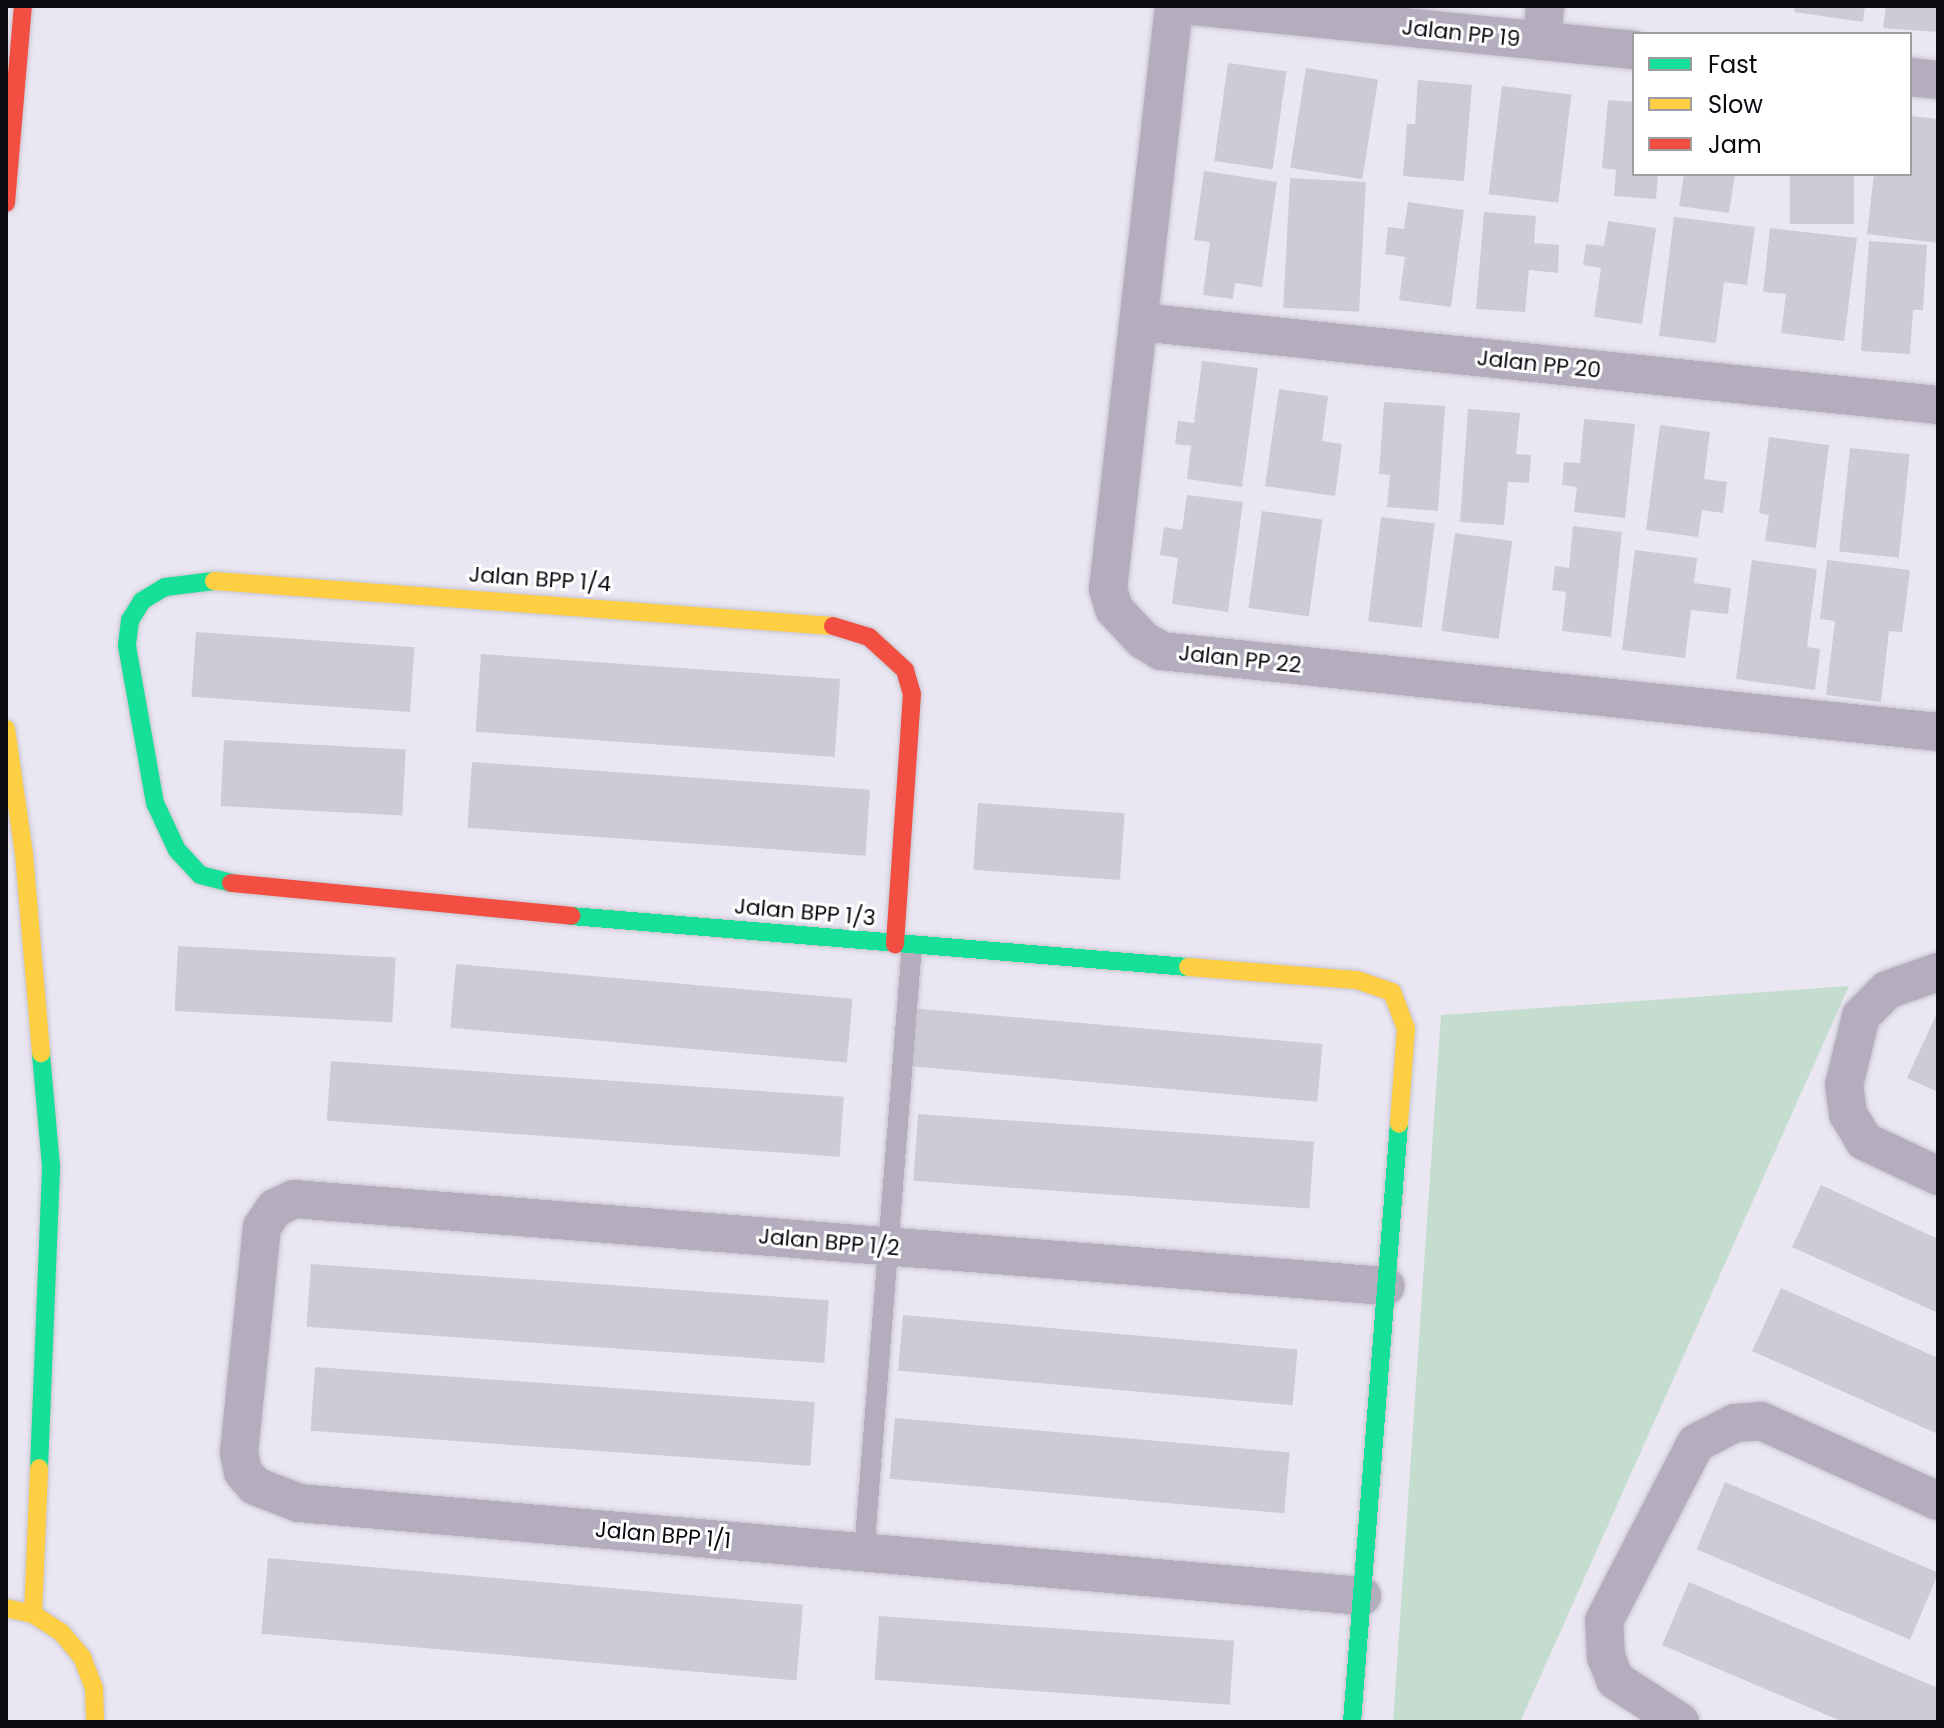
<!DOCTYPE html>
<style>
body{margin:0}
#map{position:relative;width:1944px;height:1728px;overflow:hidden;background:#eae7f3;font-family:Poppins,sans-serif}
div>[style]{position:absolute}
.green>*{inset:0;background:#c4ddce}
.building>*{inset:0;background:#cecbd5;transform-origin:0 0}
.roads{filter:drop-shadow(0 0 2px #c7c4ce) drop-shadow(0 0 2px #c7c4ce)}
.lane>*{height:20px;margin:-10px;padding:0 10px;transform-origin:10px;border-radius:10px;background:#b3adbd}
.street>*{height:38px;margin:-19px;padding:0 19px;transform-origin:19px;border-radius:19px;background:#b3adbd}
.fast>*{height:18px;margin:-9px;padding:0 9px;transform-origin:9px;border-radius:9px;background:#16e098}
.slow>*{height:18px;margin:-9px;padding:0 9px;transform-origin:9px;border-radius:9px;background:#ffcf43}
.jam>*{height:18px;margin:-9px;padding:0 9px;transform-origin:9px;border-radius:9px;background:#f24e42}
span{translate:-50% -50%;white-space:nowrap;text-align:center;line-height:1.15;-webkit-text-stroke:6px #fff;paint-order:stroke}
.street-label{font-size:22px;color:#0c0a11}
.frame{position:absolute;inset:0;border:8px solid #0c0a11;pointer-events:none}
.legend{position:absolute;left:1632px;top:32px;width:280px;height:144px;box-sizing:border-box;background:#fff;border:2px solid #9e9da0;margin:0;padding:10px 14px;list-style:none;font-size:24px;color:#0c0a11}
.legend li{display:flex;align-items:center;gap:16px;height:40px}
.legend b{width:40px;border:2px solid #9e9da0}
</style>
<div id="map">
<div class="green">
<i style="clip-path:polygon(1849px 986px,1520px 1722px,1393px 1722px,1441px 1015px)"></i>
</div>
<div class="building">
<i style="clip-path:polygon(1795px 6px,1865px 6px,1863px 22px,1794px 12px)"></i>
<i style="clip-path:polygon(1886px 6px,1938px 6px,1938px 32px,1883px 28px)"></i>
<i style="left:1228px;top:63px;width:59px;height:99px;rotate:8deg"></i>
<i style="left:1306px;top:68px;width:73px;height:101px;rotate:9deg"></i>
<i style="clip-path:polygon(1418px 80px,1472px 85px,1464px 181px,1403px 176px,1407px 124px,1415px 124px)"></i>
<i style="left:1502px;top:86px;width:70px;height:109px;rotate:7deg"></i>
<i style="clip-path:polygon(1608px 100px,1634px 102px,1634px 174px,1658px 174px,1656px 199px,1614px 196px,1616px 170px,1602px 168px)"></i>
<i style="clip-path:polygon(1910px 116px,1938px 119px,1938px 243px,1867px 234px,1874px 174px,1910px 174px)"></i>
<i style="clip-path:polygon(1204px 171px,1277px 182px,1262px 287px,1235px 283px,1233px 299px,1203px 295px,1210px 242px,1194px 240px)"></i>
<i style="clip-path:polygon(1684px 174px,1735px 174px,1729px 213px,1679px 206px)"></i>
<i style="left:1790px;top:174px;width:64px;height:50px"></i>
<i style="left:1290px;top:178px;width:76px;height:130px;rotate:3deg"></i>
<i style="clip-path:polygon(1408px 202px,1464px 210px,1451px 307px,1399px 300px,1405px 257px,1385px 254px,1388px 227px,1404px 229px)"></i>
<i style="clip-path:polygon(1484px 212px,1536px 216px,1534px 243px,1559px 245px,1558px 273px,1529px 270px,1525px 312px,1476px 309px)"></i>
<i style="clip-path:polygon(1674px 217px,1755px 227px,1747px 285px,1724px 282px,1716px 343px,1659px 336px)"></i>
<i style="clip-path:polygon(1608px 221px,1656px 228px,1642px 324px,1594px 317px,1601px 268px,1583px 265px,1586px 244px,1604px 246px)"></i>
<i style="clip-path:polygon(1770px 228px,1857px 238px,1844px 341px,1781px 333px,1786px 294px,1763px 292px)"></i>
<i style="clip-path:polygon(1869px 241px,1927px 245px,1923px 310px,1913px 310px,1910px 354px,1861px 351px)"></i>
<i style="clip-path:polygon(1202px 361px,1258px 368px,1242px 487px,1187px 479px,1191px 446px,1175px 444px,1178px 421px,1194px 423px)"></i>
<i style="clip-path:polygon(1279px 389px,1328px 396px,1322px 441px,1342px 444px,1335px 496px,1265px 486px)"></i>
<i style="clip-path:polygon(1384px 402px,1445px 406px,1438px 511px,1387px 507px,1390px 475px,1379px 474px)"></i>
<i style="clip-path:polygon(1468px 409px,1520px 413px,1516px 454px,1531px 455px,1529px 483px,1508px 482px,1504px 525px,1460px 522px)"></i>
<i style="clip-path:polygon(1584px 419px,1635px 424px,1625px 518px,1574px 512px,1577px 487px,1562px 485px,1564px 462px,1580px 463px)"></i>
<i style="clip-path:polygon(1660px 425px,1710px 432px,1704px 479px,1727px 482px,1723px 513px,1702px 510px,1698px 537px,1646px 530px)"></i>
<i style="clip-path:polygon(1769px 437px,1829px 445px,1816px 548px,1765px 541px,1769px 515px,1759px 513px)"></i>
<i style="left:1850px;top:448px;width:60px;height:104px;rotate:6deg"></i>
<i style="clip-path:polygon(1187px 495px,1243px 502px,1228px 612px,1172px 604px,1178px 558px,1160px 555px,1164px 527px,1182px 530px)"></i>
<i style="left:1262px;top:511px;width:61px;height:98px;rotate:8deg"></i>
<i style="left:1381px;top:517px;width:54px;height:105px;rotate:7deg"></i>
<i style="clip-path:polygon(1573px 526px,1622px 532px,1611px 637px,1562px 631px,1566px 592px,1552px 590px,1555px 566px,1569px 568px)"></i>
<i style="left:1455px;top:533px;width:58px;height:99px;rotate:8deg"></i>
<i style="clip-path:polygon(1635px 550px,1697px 558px,1694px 583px,1731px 588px,1728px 614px,1691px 610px,1685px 658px,1622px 650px)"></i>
<i style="clip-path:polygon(1752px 560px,1817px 569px,1807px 647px,1820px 649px,1815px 690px,1736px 679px)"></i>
<i style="clip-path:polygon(1827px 560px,1910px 570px,1902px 632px,1889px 631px,1881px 702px,1826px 695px,1835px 621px,1820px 619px)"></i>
<i style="left:196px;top:632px;width:219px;height:65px;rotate:4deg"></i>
<i style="left:481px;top:654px;width:360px;height:78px;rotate:4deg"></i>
<i style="left:224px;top:740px;width:182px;height:66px;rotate:3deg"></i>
<i style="left:472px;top:762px;width:399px;height:66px;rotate:4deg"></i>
<i style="left:978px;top:803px;width:147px;height:67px;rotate:4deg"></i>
<i style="left:178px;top:946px;width:218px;height:65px;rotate:3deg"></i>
<i style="left:456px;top:964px;width:398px;height:64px;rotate:5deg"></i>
<i style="left:910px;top:1008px;width:414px;height:58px;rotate:5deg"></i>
<i style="clip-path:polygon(1936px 1015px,1938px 1016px,1938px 1092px,1907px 1078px)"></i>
<i style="left:331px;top:1061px;width:514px;height:60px;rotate:4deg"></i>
<i style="left:918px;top:1114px;width:397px;height:67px;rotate:4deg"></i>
<i style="clip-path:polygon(1821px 1185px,1938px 1239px,1938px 1313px,1792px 1247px)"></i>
<i style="left:311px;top:1264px;width:519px;height:63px;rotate:4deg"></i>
<i style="clip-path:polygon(1781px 1288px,1938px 1358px,1938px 1434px,1752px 1351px)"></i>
<i style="left:903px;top:1315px;width:396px;height:56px;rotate:5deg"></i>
<i style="left:315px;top:1367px;width:501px;height:64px;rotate:4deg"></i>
<i style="left:895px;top:1418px;width:396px;height:61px;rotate:5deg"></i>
<i style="left:1725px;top:1482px;width:232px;height:73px;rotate:23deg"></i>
<i style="left:268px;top:1558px;width:537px;height:76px;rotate:5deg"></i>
<i style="clip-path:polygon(1689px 1582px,1938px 1688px,1937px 1722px,1843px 1722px,1662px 1645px)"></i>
<i style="left:879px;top:1616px;width:356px;height:64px;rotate:4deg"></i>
</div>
<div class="roads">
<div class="lane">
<i style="left:864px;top:1553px;width:610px;rotate:-85.49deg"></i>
</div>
<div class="street">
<i style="left:1174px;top:6px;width:587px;rotate:96.46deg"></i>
<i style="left:1108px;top:589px;width:21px;rotate:73deg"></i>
<i style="left:1114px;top:609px;width:42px;rotate:46.9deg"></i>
<i style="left:1143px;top:640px;width:21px;rotate:31deg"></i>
<i style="left:1161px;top:651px;width:781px;rotate:5.95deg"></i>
<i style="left:1193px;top:6px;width:443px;rotate:5.7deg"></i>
<i style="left:1542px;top:41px;width:35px;rotate:-85deg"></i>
<i style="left:1910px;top:77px;width:28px;rotate:6deg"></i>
<i style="left:1139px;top:322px;width:803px;rotate:5.93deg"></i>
<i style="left:1938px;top:972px;width:54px;rotate:160.6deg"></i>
<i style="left:1887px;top:990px;width:37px;rotate:135deg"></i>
<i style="left:1861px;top:1016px;width:71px;rotate:103.8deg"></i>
<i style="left:1844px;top:1085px;width:29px;rotate:82deg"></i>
<i style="left:1848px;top:1114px;width:31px;rotate:59deg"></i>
<i style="left:1864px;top:1141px;width:82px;rotate:25.3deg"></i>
<i style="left:1362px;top:1596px;width:1067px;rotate:-175deg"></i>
<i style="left:299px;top:1503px;width:47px;rotate:-158.9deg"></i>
<i style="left:255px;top:1486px;width:18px;rotate:-131deg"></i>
<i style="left:243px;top:1472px;width:19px;rotate:-102deg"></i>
<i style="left:239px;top:1453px;width:227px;rotate:-84.2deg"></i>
<i style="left:262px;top:1227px;width:23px;rotate:-56deg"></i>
<i style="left:275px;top:1208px;width:21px;rotate:-25deg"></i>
<i style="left:294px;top:1199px;width:1095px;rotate:4.56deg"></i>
<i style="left:1680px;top:1722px;width:77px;rotate:-147.1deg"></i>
<i style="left:1615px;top:1680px;width:25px;rotate:-111deg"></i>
<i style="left:1606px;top:1657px;width:36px;rotate:-93deg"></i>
<i style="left:1604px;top:1621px;width:200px;rotate:-62.7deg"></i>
<i style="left:1696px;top:1443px;width:44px;rotate:-27.1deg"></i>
<i style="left:1735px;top:1423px;width:26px;rotate:-4deg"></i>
<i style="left:1761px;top:1421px;width:194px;rotate:24.3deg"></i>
</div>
<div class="fast">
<i style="left:214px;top:581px;width:49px;rotate:173deg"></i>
<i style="left:165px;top:587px;width:27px;rotate:149deg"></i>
<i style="left:142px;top:601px;width:22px;rotate:122deg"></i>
<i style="left:130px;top:620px;width:26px;rotate:97deg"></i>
<i style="left:127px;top:646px;width:159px;rotate:79.9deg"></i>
<i style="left:155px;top:803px;width:52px;rotate:64.9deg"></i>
<i style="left:177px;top:850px;width:34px;rotate:47deg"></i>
<i style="left:200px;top:875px;width:32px;rotate:14deg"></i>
<i style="left:571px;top:916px;width:619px;rotate:4.73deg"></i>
<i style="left:39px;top:1468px;width:302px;rotate:-87.7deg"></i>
<i style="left:51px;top:1166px;width:113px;rotate:-95.1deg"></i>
<i style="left:1352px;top:1722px;width:600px;rotate:-85.51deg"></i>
</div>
<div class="slow">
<i style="left:214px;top:581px;width:621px;rotate:4.16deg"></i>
<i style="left:6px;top:729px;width:126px;rotate:81.8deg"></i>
<i style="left:24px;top:854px;width:200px;rotate:85.1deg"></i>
<i style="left:1188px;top:967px;width:169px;rotate:4.4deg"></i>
<i style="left:1357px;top:980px;width:37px;rotate:19deg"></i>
<i style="left:1392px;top:992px;width:39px;rotate:69deg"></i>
<i style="left:1406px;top:1028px;width:96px;rotate:94.2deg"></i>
<i style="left:6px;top:1608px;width:28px;rotate:13deg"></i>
<i style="left:33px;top:1614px;width:33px;rotate:33deg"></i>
<i style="left:61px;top:1632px;width:33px;rotate:50deg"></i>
<i style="left:82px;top:1657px;width:33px;rotate:69deg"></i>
<i style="left:94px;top:1688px;width:34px;rotate:88deg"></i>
<i style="left:33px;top:1614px;width:146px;rotate:-87.6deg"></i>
</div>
<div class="jam">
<i style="left:6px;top:203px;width:198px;rotate:-85.1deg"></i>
<i style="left:833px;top:626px;width:38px;rotate:17deg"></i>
<i style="left:869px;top:637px;width:49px;rotate:42.5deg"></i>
<i style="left:905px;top:670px;width:25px;rotate:74deg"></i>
<i style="left:912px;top:694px;width:251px;rotate:93.9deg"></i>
<i style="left:231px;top:883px;width:342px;rotate:5.5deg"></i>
</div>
</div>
<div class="street-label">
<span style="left:1461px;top:33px;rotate:6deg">Jalan PP 19</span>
<span style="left:1539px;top:364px;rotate:6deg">Jalan PP 20</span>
<span style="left:540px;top:579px;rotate:4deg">Jalan BPP 1/4</span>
<span style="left:1240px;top:659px;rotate:6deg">Jalan PP 22</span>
<span style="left:805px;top:912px;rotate:5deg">Jalan BPP 1/3</span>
<span style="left:829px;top:1242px;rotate:5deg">Jalan BPP 1/2</span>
<span style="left:663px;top:1535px;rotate:5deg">Jalan BPP 1/1</span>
</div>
<div class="frame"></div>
<ul class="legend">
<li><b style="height:10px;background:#16e098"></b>Fast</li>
<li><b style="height:10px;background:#ffcf43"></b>Slow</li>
<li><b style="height:10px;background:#f24e42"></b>Jam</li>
</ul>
</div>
